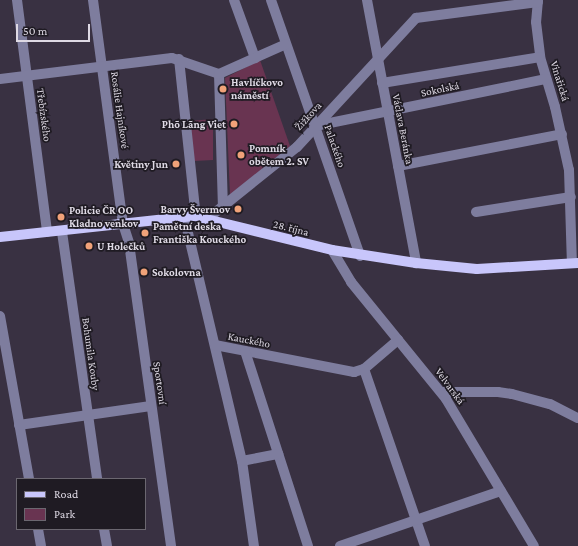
<!DOCTYPE html>
<meta charset="utf-8">
<style>
body{margin:0}
#map{position:relative;width:578px;height:546px;overflow:hidden;background:#393142;font-family:"Crimson Pro",serif}
div>[style]{position:absolute}
.green>*{inset:0;background:#693451}
.minor>*{height:10px;margin:-5px;padding:0 5px;transform-origin:5px;border-radius:5px;background:#7e7d9e}
.major>*{height:10px;margin:-5px;padding:0 5px;transform-origin:5px;border-radius:5px;background:#c8c6fb}
.dots>*{width:11px;height:11px;translate:-50% -50%;box-sizing:border-box;border:2px solid #1f1b23;border-radius:50%}
span{translate:-50% -50%;white-space:nowrap;text-align:center;line-height:1.15;-webkit-text-stroke:3.5px #1f1b23;paint-order:stroke}
.street-label{font-size:11px;color:#ded9e4}
.poi-label{font-size:11px;color:#ded9e4;font-weight:700}
.left{translate:0 -50%;text-align:left}
.right{translate:-100% -50%;text-align:right}
.legend{position:absolute;left:16px;top:478px;width:130px;height:52px;box-sizing:border-box;background:#1f1b23;border:1px solid #6b6770;margin:0;padding:5px 7px;list-style:none;font-size:12px;color:#ded9e4}
.legend li{display:flex;align-items:center;gap:8px;height:20px}
.legend b{width:20px;border:1px solid #6b6770}
.scale{position:absolute;left:16px;top:24px;width:74px;height:18px;box-sizing:border-box;border:2px solid #ded9e4;border-top:0;padding-left:5px;font-size:12px;line-height:14px;white-space:nowrap;color:#ded9e4;-webkit-text-stroke:3px #1f1b23;paint-order:stroke}
</style>
<div id="map">
<div class="green">
<i style="clip-path:polygon(260px 60px,290px 146px,230px 195px,225px 78px)"></i>
<i style="clip-path:polygon(213px 119px,213px 160px,194px 161px,190px 121px)"></i>
</div>
<div class="minor">
<i style="left:17px;top:0;width:234px;rotate:82.6deg"></i>
<i style="left:93px;top:0;width:226px;rotate:82.4deg"></i>
<i style="left:123px;top:224px;width:20px;rotate:72deg"></i>
<i style="left:129px;top:243px;width:306px;rotate:82.1deg"></i>
<i style="left:234px;top:0;width:62px;rotate:70.1deg"></i>
<i style="left:271px;top:0;width:271px;rotate:70.8deg"></i>
<i style="left:367px;top:0;width:268px;rotate:79.4deg"></i>
<i style="left:538px;top:0;width:22px;rotate:95deg"></i>
<i style="left:536px;top:22px;width:35px;rotate:83deg"></i>
<i style="left:540px;top:57px;width:52px;rotate:73.3deg"></i>
<i style="left:555px;top:107px;width:65px;rotate:77.5deg"></i>
<i style="left:569px;top:170px;width:93px;rotate:88.2deg"></i>
<i style="left:179px;top:59px;width:159px;rotate:83.9deg"></i>
<i style="left:219px;top:74px;width:131px;rotate:88.3deg"></i>
<i style="left:0;top:79px;width:173px;rotate:-7deg"></i>
<i style="left:172px;top:58px;width:50px;rotate:18.8deg"></i>
<i style="left:219px;top:74px;width:73px;rotate:-24.1deg"></i>
<i style="left:382px;top:83px;width:160px;rotate:-9.3deg"></i>
<i style="left:315px;top:126px;width:236px;rotate:-11.5deg"></i>
<i style="left:398px;top:166px;width:167px;rotate:-11deg"></i>
<i style="left:476px;top:212px;width:96px;rotate:-9deg"></i>
<i style="left:184px;top:216px;width:252px;rotate:76.7deg"></i>
<i style="left:242px;top:461px;width:86px;rotate:82deg"></i>
<i style="left:207px;top:219px;width:115px;rotate:-38.7deg"></i>
<i style="left:297px;top:147px;width:176px;rotate:-47.3deg"></i>
<i style="left:416px;top:18px;width:123px;rotate:-7.5deg"></i>
<i style="left:62px;top:232px;width:249px;rotate:81.9deg"></i>
<i style="left:332px;top:250px;width:37px;rotate:59deg"></i>
<i style="left:351px;top:282px;width:151px;rotate:50.9deg"></i>
<i style="left:446px;top:399px;width:171px;rotate:59.1deg"></i>
<i style="left:0;top:316px;width:166px;rotate:79.9deg"></i>
<i style="left:215px;top:345px;width:142px;rotate:11deg"></i>
<i style="left:354px;top:372px;width:10px;rotate:-17deg"></i>
<i style="left:364px;top:369px;width:45px;rotate:-40.5deg"></i>
<i style="left:245px;top:351px;width:205px;rotate:72.1deg"></i>
<i style="left:364px;top:369px;width:187px;rotate:71deg"></i>
<i style="left:442px;top:392px;width:56px"></i>
<i style="left:498px;top:392px;width:14px;rotate:8deg"></i>
<i style="left:512px;top:394px;width:39px;rotate:15deg"></i>
<i style="left:550px;top:404px;width:31px;rotate:27deg"></i>
<i style="left:19px;top:425px;width:133px;rotate:-8.2deg"></i>
<i style="left:242px;top:461px;width:37px;rotate:-11deg"></i>
<i style="left:38px;top:529px;width:17px;rotate:80deg"></i>
<i style="left:104px;top:529px;width:17px;rotate:80deg"></i>
<i style="left:340px;top:546px;width:170px;rotate:-18.9deg"></i>
</div>
<div class="major">
<i style="left:0;top:237px;width:195px;rotate:-6.2deg"></i>
<i style="left:194px;top:216px;width:142px;rotate:13.8deg"></i>
<i style="left:332px;top:250px;width:85px;rotate:8.8deg"></i>
<i style="left:416px;top:263px;width:61px;rotate:5.6deg"></i>
<i style="left:477px;top:269px;width:101px;rotate:-3.4deg"></i>
</div>
<div class="dots">
<i style="left:223px;top:89px;background:#f0a279"></i>
<i style="left:234px;top:124px;background:#f0a279"></i>
<i style="left:241px;top:155px;background:#f0a279"></i>
<i style="left:176px;top:164px;background:#f0a279"></i>
<i style="left:238px;top:209px;background:#f0a279"></i>
<i style="left:61px;top:217px;background:#f0a279"></i>
<i style="left:145px;top:233px;background:#f0a279"></i>
<i style="left:89px;top:246px;background:#f0a279"></i>
<i style="left:144px;top:272px;background:#f0a279"></i>
</div>
<div class="street-label">
<span style="left:560px;top:81px;rotate:73deg">Vinařická</span>
<span style="left:440px;top:89px;rotate:-12deg">Sokolská</span>
<span style="left:120px;top:110px;rotate:82deg">Rosálie Hajníkové</span>
<span style="left:44px;top:115px;rotate:82deg">Třebízského</span>
<span style="left:308px;top:116px;rotate:-48deg">Žižkova</span>
<span style="left:403px;top:129px;rotate:79deg">Václava Beránka</span>
<span style="left:335px;top:146px;rotate:71deg">Palackého</span>
<span style="left:291px;top:228px;rotate:14deg">28. října</span>
<span style="left:249px;top:340px;rotate:11deg">Kauckého</span>
<span style="left:91px;top:354px;rotate:82deg">Bohumila Kouby</span>
<span style="left:160px;top:383px;rotate:82deg">Sportovní</span>
<span style="left:450px;top:386px;rotate:54deg">Velvarská</span>
</div>
<div class="poi-label">
<span class="left" style="left:231px;top:89px">Havlíčkovo<br>náměstí</span>
<span class="right" style="left:226px;top:124px">Phõ Lãng Viet</span>
<span class="left" style="left:249px;top:155px">Pomník<br>obětem 2. SV</span>
<span class="right" style="left:168px;top:164px">Květiny Jun</span>
<span class="right" style="left:230px;top:209px">Barvy Švermov</span>
<span class="left" style="left:69px;top:217px">Policie ČR OO<br>Kladno venkov</span>
<span class="left" style="left:153px;top:233px">Pamětní deska<br>Františka Kouckého</span>
<span class="left" style="left:97px;top:246px">U Holečků</span>
<span class="left" style="left:152px;top:272px">Sokolovna</span>
</div>
<ul class="legend">
<li><b style="height:5px;background:#c8c6fb"></b>Road</li>
<li><b style="height:11px;background:#693451"></b>Park</li>
</ul>
<div class="scale">50 m</div>
</div>
